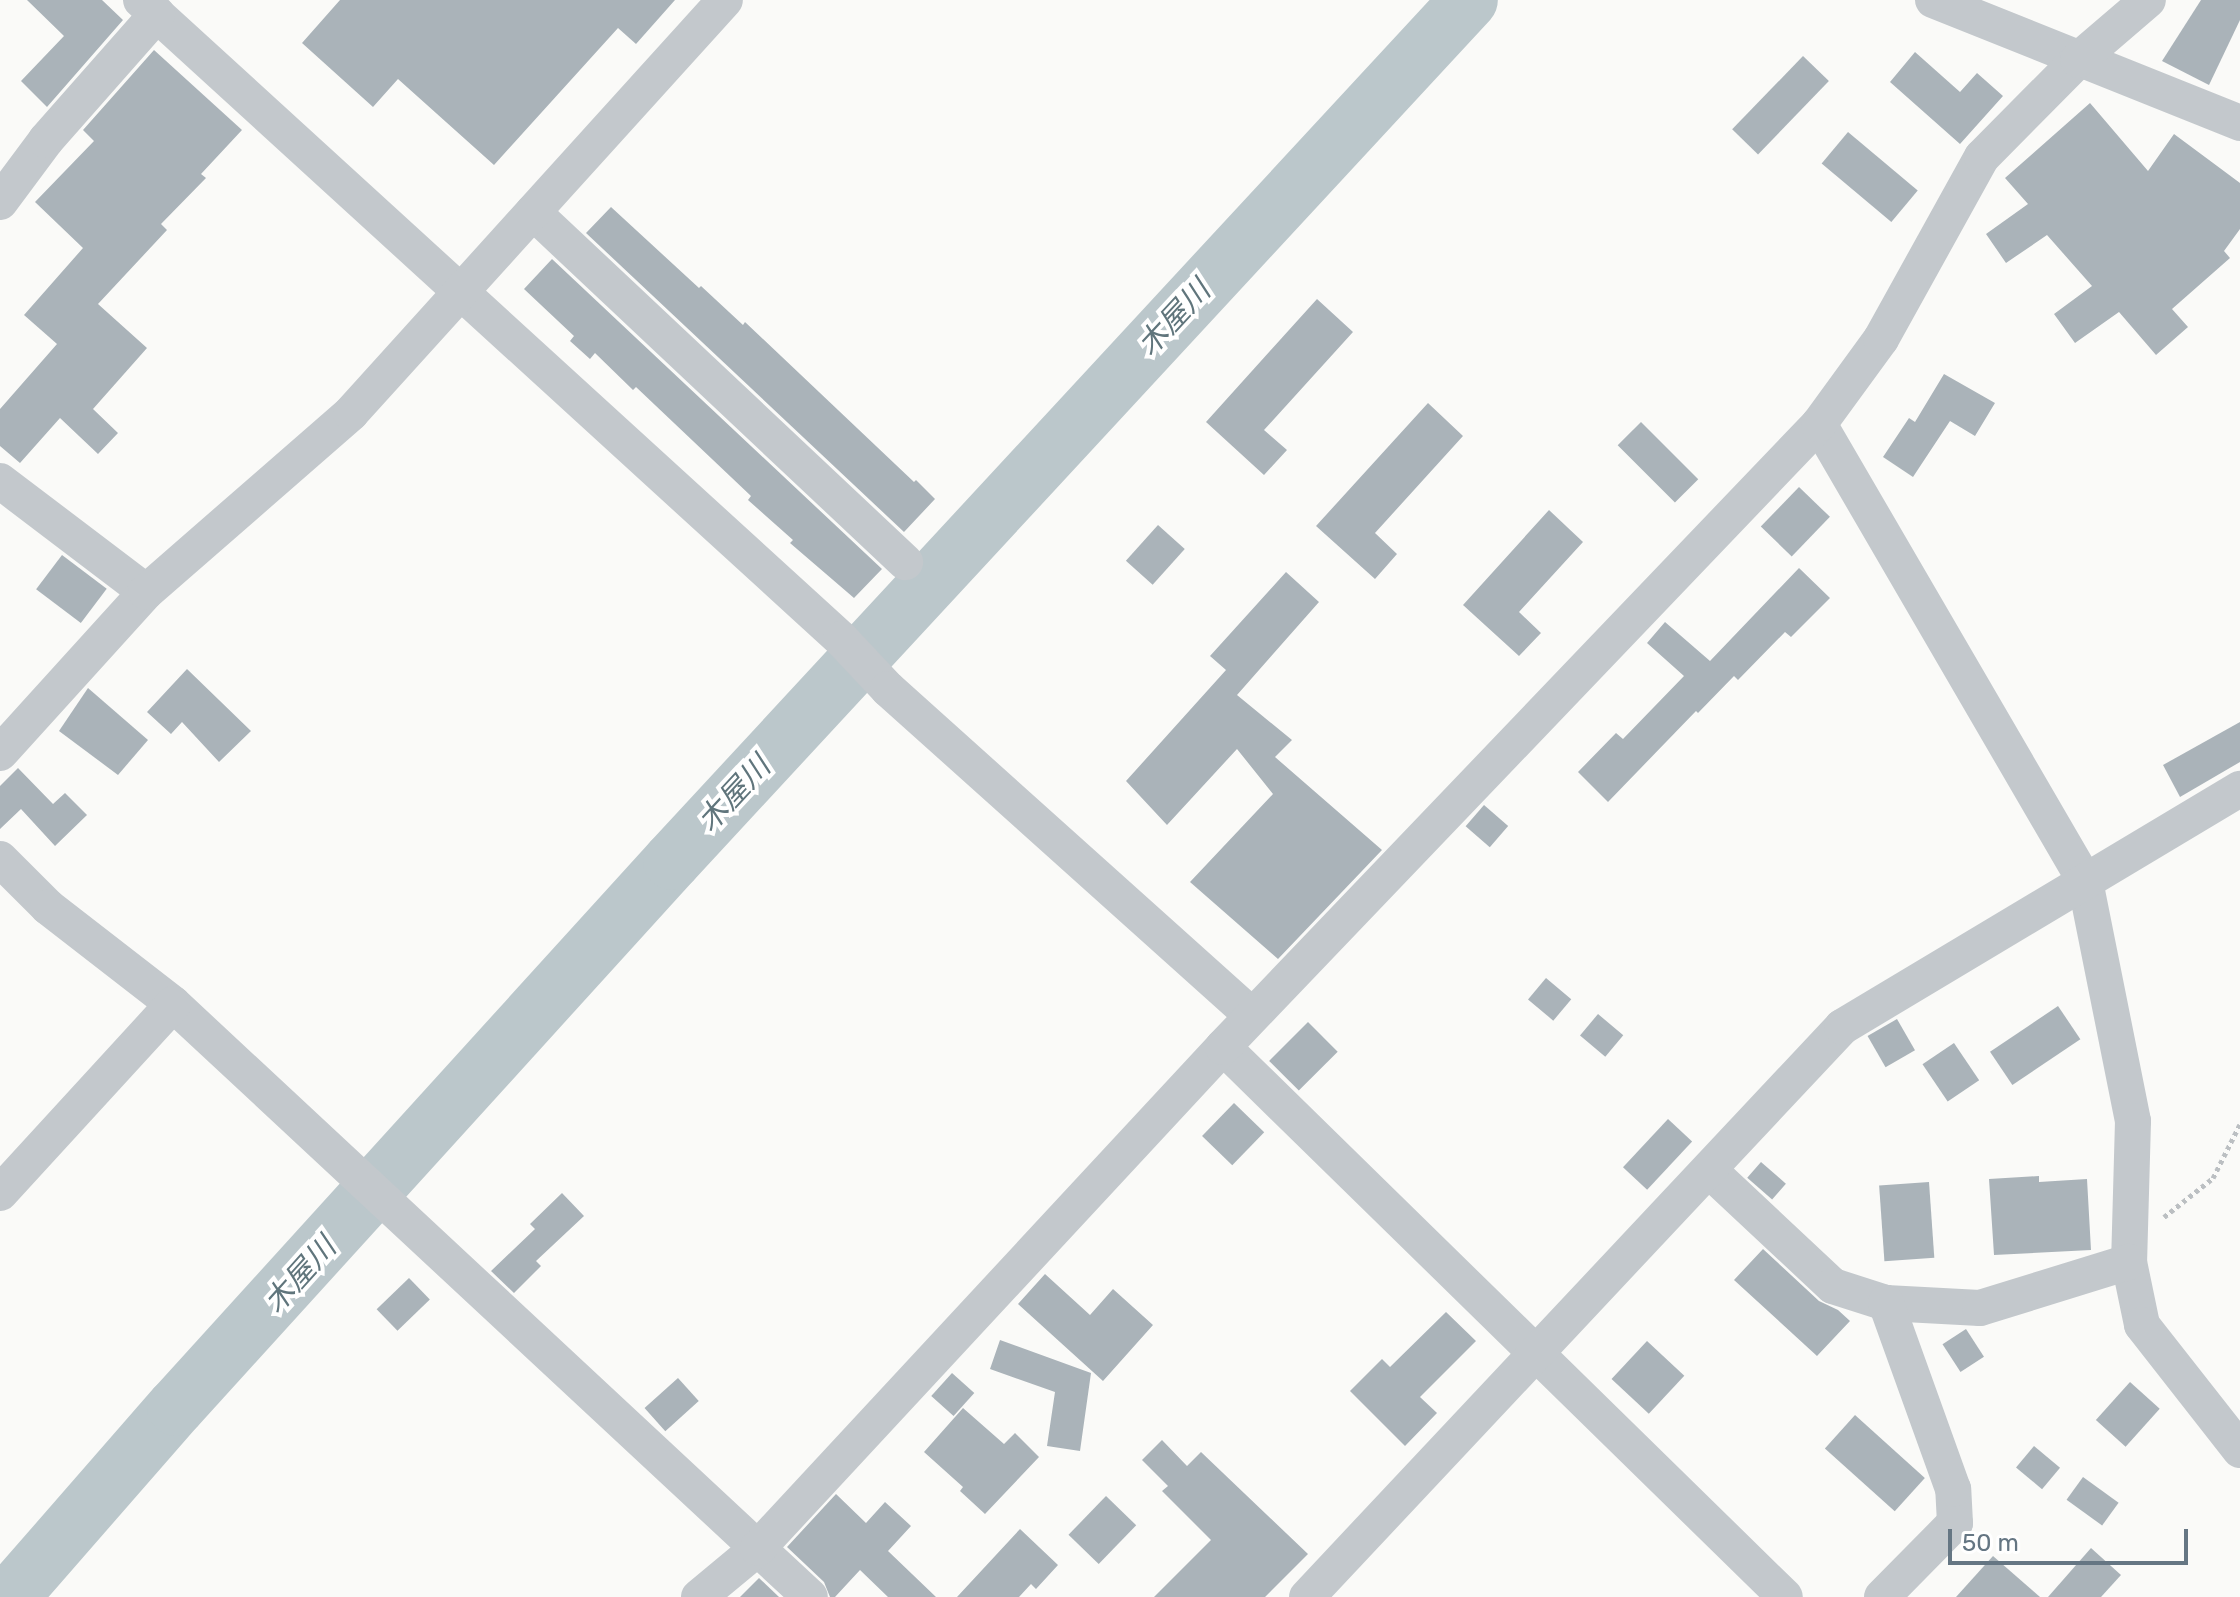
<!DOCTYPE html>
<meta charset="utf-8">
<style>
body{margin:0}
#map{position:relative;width:2240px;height:1597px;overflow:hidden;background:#fafaf8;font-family:Rubik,"Noto Sans JP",sans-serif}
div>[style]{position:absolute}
.river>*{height:58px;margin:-29px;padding:0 29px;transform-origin:29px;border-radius:29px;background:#bbc7cb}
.building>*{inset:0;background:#aab3b9;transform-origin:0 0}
.path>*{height:5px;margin-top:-2.5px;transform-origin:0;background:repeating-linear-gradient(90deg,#bbbfc2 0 4px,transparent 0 8px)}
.minor>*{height:36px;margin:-18px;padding:0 18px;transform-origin:18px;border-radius:18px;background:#c3c8cc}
span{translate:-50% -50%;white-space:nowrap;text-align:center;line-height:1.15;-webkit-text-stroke:8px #fff;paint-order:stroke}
.water-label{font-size:30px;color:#60757c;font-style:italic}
.scale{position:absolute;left:1948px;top:1529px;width:240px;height:36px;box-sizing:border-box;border:4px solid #657683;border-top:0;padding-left:10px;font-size:24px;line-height:28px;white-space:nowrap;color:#657683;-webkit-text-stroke:6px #fff;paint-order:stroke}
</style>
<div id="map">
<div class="river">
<i style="left:10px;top:1597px;width:252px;rotate:-48.9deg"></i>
<i style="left:176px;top:1407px;width:738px;rotate:-47.75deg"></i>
<i style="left:672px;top:861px;width:1173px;rotate:-47.21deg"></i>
</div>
<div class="building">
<i style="clip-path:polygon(27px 0,102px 0,123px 20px,47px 107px,21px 81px,64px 36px)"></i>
<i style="clip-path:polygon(340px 0,675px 0,636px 44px,618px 28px,494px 165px,398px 79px,373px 107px,302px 43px)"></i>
<i style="clip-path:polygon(2201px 0,2240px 0,2240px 20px,2209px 85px,2162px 61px)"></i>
<i style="clip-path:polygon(154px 50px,242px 130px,201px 174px,206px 178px,161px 224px,167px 230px,98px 304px,147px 348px,93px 409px,118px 433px,98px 454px,60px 418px,20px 463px,0 446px,0 409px,57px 344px,24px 315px,83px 248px,35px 202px,94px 141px,83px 130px)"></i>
<i style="clip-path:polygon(1915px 52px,1960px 92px,1977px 73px,2003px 96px,1960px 144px,1890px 82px)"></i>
<i style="left:1803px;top:56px;width:36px;height:102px;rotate:44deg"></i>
<i style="clip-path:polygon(2090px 103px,2148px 171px,2174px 134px,2240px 183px,2240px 229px,2224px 251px,2230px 258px,2172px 309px,2188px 327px,2156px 355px,2119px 312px,2075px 343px,2054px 314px,2092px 286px,2047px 235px,2006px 263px,1986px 234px,2028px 204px,2005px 178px)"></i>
<i style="left:1848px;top:132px;width:91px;height:41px;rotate:40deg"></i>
<i style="clip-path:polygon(611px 207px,699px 288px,701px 286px,743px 325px,745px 322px,914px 482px,916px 480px,935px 499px,904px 532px,586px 233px)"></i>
<i style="clip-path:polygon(552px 259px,882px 569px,854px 598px,790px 543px,793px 540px,748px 500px,751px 496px,636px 387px,633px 390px,595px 353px,590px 359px,570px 341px,574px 336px,524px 289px)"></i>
<i style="clip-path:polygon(1317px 299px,1353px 332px,1264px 430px,1287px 450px,1264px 475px,1206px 422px)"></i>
<i style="clip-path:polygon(1944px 374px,1995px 403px,1975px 436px,1950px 421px,1913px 477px,1883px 457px,1909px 418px,1915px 422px)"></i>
<i style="clip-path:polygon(1428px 403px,1463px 436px,1375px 533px,1397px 554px,1375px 579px,1316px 526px)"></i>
<i style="left:1641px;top:422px;width:81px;height:33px;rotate:45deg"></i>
<i style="left:1799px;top:487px;width:43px;height:55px;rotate:44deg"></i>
<i style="clip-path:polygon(1549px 510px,1583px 542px,1519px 612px,1541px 633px,1519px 656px,1463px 605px)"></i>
<i style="left:1158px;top:525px;width:36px;height:48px;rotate:42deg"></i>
<i style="left:62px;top:555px;width:56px;height:43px;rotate:37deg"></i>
<i style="clip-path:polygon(1799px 568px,1830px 598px,1791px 637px,1785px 632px,1738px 680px,1734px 676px,1698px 713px,1696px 711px,1608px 802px,1578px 772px,1616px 733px,1623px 739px,1684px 676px,1647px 643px,1665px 622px,1710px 661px)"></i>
<i style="clip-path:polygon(1286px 572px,1319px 602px,1237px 695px,1292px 740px,1275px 757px,1382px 850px,1278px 959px,1190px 882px,1273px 794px,1237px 749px,1167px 825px,1126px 781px,1226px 670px,1210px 656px)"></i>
<i style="clip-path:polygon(187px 669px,251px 731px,219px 762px,182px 722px,171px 734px,147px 712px)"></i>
<i style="clip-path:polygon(88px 688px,148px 740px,118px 775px,59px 731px)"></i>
<i style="clip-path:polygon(2240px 722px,2240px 762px,2180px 797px,2163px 765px)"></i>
<i style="clip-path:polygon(18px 768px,53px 804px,65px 793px,87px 815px,55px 846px,21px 809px,0 829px,0 786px)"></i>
<i style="left:1484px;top:805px;width:32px;height:28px;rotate:41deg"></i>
<i style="left:1546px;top:978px;width:33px;height:28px;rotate:40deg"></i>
<i style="left:2058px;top:1006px;width:40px;height:82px;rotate:56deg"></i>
<i style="left:1598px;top:1014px;width:33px;height:28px;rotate:40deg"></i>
<i style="left:1897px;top:1019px;width:36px;height:34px;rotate:60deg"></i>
<i style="left:1308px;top:1022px;width:42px;height:55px;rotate:45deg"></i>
<i style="left:1954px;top:1043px;width:45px;height:38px;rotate:56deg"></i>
<i style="left:1234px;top:1103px;width:42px;height:46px;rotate:44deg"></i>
<i style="left:1668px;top:1119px;width:33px;height:66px;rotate:43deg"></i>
<i style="left:1761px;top:1162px;width:33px;height:21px;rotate:41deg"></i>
<i style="clip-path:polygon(2039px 1176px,2039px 1182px,2087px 1179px,2091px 1250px,1994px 1255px,1989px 1179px)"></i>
<i style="left:1929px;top:1182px;width:76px;height:50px;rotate:86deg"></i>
<i style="clip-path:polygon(562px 1193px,584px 1216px,536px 1261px,541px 1266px,514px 1293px,491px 1271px,535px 1229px,530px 1224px)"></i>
<i style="clip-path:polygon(1763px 1249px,1819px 1301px,1838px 1310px,1850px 1321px,1817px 1356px,1734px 1280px)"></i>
<i style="clip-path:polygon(1045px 1274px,1090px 1315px,1113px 1289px,1153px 1325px,1103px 1381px,1018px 1304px)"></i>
<i style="left:409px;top:1278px;width:30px;height:45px;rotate:46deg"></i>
<i style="clip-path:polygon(1446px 1312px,1476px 1341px,1420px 1397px,1437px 1413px,1405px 1446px,1350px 1391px,1382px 1359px,1390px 1367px)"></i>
<i style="left:1966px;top:1329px;width:33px;height:28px;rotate:57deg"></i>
<i style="clip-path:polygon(1000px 1340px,1091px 1373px,1080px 1451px,1047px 1446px,1055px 1392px,990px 1369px)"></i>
<i style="left:1647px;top:1341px;width:51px;height:52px;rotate:43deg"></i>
<i style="left:952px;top:1373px;width:30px;height:31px;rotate:42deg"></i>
<i style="left:678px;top:1378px;width:31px;height:45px;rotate:48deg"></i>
<i style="left:2130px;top:1382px;width:40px;height:51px;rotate:42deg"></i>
<i style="clip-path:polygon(963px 1408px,1004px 1444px,1015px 1433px,1039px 1457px,985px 1514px,960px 1491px,963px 1487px,924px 1452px)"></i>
<i style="left:1855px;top:1415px;width:94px;height:45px;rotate:42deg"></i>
<i style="clip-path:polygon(1162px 1440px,1187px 1466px,1201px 1452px,1308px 1554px,1265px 1597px,1154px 1597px,1211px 1540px,1162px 1491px,1168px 1486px,1142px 1460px)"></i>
<i style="left:2034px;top:1446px;width:34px;height:28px;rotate:40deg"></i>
<i style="left:2083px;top:1477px;width:44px;height:28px;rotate:36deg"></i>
<i style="clip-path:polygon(836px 1494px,866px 1523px,885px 1502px,911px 1526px,888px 1551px,936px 1597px,888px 1597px,860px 1570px,835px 1597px,830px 1597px,824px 1582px,787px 1547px)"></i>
<i style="left:1106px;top:1496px;width:42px;height:54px;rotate:44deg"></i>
<i style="clip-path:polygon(1020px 1529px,1058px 1565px,1036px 1589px,1031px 1584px,1019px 1597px,957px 1597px)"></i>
<i style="clip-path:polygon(2091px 1548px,2121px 1575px,2101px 1597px,2048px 1597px)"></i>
<i style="clip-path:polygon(1993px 1556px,2040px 1597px,1956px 1597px)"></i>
<i style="clip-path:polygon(759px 1578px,779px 1597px,740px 1597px)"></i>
</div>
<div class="path">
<i style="left:2164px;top:1217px;width:63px;rotate:-38.5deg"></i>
<i style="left:2213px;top:1178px;width:60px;rotate:-63.4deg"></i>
</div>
<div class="minor">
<i style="left:141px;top:0;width:948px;rotate:42.39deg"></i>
<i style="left:841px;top:639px;width:69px;rotate:46.8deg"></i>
<i style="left:888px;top:689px;width:489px;rotate:41.9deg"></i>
<i style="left:1933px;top:0;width:331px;rotate:21.8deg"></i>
<i style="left:0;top:202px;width:77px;rotate:-53.4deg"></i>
<i style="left:46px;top:140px;width:168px;rotate:-48.6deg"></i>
<i style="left:533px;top:212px;width:511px;rotate:43.25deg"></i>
<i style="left:1819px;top:424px;width:529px;rotate:59.8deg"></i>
<i style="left:2085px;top:881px;width:245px;rotate:78.7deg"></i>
<i style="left:2133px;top:1121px;width:141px;rotate:91.6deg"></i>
<i style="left:2129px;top:1262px;width:64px;rotate:78.3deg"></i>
<i style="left:2142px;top:1325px;width:159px;rotate:51.9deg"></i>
<i style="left:0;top:481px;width:183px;rotate:37.2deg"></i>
<i style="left:0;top:753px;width:217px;rotate:-47.8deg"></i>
<i style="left:146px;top:592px;width:272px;rotate:-41.1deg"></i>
<i style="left:351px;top:413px;width:557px;rotate:-47.84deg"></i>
<i style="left:0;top:859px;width:68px;rotate:45deg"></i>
<i style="left:48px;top:907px;width:158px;rotate:37.8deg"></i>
<i style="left:173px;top:1004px;width:870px;rotate:42.95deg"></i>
<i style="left:1223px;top:1047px;width:786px;rotate:44.38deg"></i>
<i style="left:1710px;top:1171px;width:168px;rotate:43.1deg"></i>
<i style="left:1833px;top:1286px;width:56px;rotate:17.8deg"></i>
<i style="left:1886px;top:1303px;width:94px;rotate:3deg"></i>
<i style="left:1980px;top:1308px;width:156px;rotate:-17.2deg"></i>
<i style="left:0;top:1193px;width:256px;rotate:-47.5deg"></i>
<i style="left:699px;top:1597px;width:77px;rotate:-39.7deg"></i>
<i style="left:758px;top:1548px;width:684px;rotate:-47.13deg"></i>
<i style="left:1223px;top:1047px;width:862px;rotate:-46.27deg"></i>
<i style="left:1819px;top:424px;width:105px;rotate:-53.9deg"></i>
<i style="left:1881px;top:339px;width:208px;rotate:-61deg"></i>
<i style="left:1982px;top:157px;width:136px;rotate:-45.3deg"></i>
<i style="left:2078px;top:60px;width:92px;rotate:-40.6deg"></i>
<i style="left:1307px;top:1597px;width:782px;rotate:-46.81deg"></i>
<i style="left:1842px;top:1027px;width:464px;rotate:-30.9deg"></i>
<i style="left:1882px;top:1597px;width:104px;rotate:-45.4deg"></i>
<i style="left:1955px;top:1523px;width:34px;rotate:-93deg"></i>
<i style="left:1953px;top:1489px;width:198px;rotate:-109.8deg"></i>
</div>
<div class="water-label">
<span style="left:1174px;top:318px;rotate:-47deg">木屋川</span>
<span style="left:734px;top:794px;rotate:-47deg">木屋川</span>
<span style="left:300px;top:1275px;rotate:-48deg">木屋川</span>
</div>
<div class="scale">50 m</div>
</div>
